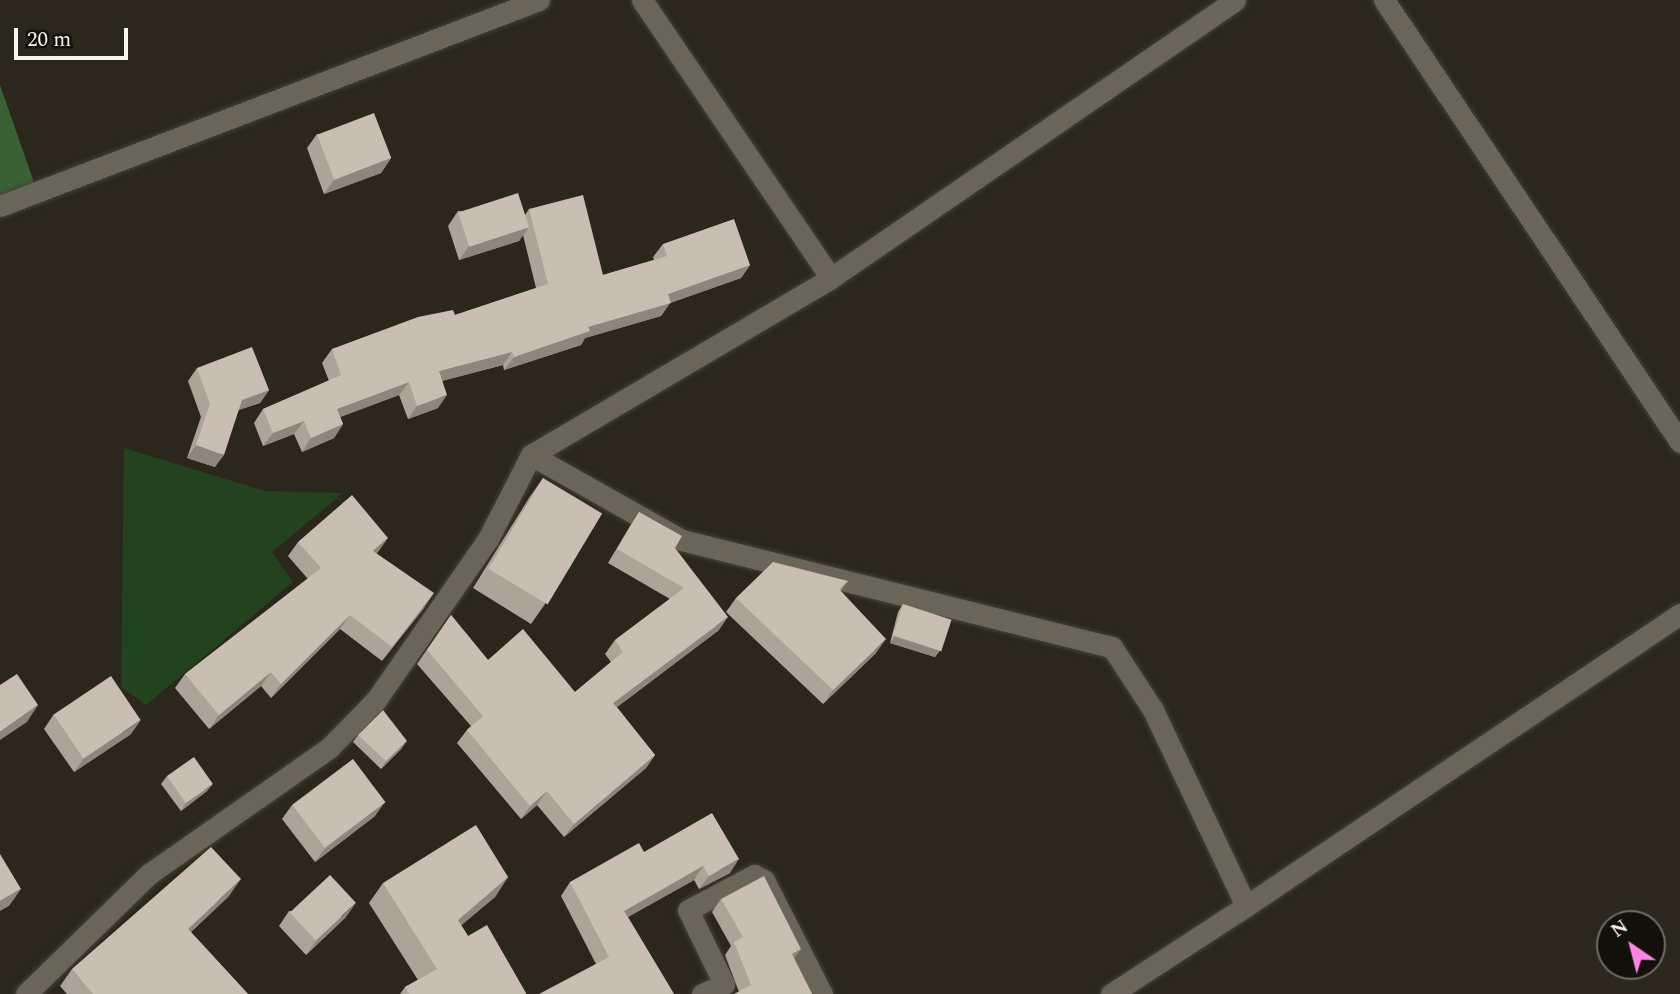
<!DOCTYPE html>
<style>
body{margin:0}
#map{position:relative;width:1680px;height:994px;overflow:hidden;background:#2b271c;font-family:Spectral,serif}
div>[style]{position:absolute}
.green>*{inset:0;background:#23421e}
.forest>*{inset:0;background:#3b6036}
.roads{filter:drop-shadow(0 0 2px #454239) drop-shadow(0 0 2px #454239)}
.lane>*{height:21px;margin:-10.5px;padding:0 10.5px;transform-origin:10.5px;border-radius:10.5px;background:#6a6559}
.street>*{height:21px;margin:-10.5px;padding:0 10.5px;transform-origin:10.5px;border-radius:10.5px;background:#6a6559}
.secondary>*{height:21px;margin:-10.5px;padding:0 10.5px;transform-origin:10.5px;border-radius:10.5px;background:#6a6559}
.wall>*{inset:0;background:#aca499}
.shaded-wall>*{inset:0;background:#8c867d}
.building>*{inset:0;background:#c8bfb2;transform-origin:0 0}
span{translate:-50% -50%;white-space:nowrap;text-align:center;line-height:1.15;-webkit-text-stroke:7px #12100b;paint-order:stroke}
.north{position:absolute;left:1596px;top:910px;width:70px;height:70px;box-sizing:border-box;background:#12100b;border:2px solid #6e6c65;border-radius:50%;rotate:325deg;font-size:19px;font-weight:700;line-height:28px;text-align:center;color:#f7f5ed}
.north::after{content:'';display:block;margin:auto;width:24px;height:32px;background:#fe86e1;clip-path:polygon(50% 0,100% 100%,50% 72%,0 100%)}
.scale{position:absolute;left:14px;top:28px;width:114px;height:32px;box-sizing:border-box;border:4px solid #f7f5ed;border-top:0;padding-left:9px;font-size:21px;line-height:24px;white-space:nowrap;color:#f7f5ed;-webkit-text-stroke:5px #12100b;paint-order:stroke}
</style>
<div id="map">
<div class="green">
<i style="clip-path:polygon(124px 448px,265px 491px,343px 493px,272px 552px,293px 582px,146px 705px,121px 687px)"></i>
</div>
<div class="forest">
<i style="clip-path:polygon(0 85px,37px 191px,0 205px)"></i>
</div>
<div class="roads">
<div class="lane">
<i style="left:702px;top:994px;width:24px;rotate:-24deg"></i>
<i style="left:724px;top:984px;width:82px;rotate:-115.9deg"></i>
<i style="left:688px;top:910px;width:75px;rotate:-27.9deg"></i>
<i style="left:754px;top:875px;width:11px;rotate:27deg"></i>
<i style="left:764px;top:880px;width:128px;rotate:63deg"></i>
</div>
<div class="street">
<i style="left:642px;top:0;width:336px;rotate:55.8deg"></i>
<i style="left:0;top:206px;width:577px;rotate:-20.92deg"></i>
<i style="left:531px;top:455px;width:173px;rotate:29.4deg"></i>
<i style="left:682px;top:540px;width:443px;rotate:14deg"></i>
<i style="left:1112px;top:647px;width:75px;rotate:56.9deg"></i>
<i style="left:1153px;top:710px;width:217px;rotate:64.6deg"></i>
<i style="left:1246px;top:906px;width:523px;rotate:-33.93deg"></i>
<i style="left:26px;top:994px;width:172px;rotate:-44.3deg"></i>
<i style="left:149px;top:874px;width:220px;rotate:-35deg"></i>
<i style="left:329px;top:748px;width:67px;rotate:-45.6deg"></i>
<i style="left:376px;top:700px;width:196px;rotate:-55.2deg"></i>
<i style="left:488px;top:539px;width:94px;rotate:-62.9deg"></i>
<i style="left:531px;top:455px;width:348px;rotate:-30.5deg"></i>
<i style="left:831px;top:278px;width:490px;rotate:-34.5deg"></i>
<i style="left:1111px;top:994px;width:161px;rotate:-33.1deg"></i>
</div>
<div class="secondary">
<i style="left:1384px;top:0;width:532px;rotate:56.19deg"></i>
</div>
</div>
<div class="wall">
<i style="clip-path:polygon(317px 134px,391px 158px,381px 173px,324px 194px,307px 148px)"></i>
<i style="clip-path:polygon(529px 209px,603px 275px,654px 260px,653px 257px,663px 244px,750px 265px,741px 278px,670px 303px,661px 316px,585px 338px,581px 345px,504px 370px,503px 365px,442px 381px,438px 408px,408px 419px,399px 395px,340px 417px,343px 424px,334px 438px,302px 452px,294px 434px,263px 446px,254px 423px,263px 409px,329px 381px,322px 363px,332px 349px,455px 315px,536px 288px,523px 235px,519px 241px,459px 260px,448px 226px,458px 211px,525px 215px)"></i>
<i style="clip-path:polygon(197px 368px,269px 390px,260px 403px,238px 410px,215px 467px,187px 458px,201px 417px,188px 381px)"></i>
<i style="clip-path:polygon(543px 478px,545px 604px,531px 624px,473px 588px,529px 498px)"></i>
<i style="clip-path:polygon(639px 512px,675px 548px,719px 630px,617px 707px,655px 755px,646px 768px,564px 837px,537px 805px,521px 819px,457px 743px,467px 730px,471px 726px,417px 664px,451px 615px,488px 660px,575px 692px,611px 662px,605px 654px,615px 640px,670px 599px,608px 563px,630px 526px)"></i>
<i style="clip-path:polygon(298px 542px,378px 552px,376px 553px,424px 608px,382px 661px,340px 629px,271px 698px,261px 686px,209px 729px,175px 688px,185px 674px,308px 579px,288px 556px)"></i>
<i style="clip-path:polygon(848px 581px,840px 591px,876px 653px,823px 704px,726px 612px,736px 598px)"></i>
<i style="clip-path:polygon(903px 604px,941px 649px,935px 657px,890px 643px,898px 612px)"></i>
<i style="clip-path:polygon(54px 714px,131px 734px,74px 772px,44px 729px)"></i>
<i style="clip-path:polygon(358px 735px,402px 748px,381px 769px,353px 742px)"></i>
<i style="clip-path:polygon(167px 776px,207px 791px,181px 811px,161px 784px)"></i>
<i style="clip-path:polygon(292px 805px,375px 816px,315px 862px,282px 819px)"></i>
<i style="clip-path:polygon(644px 852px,730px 873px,699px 889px,694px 880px,628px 917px,674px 994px,596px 964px,561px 896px,570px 882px)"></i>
<i style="clip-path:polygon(508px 877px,495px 897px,461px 925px,468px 936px,526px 993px,526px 994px,400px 994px,405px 987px,418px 980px,369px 903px,383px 883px)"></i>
<i style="clip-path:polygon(229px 896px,191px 932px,248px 994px,67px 994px,60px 986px,72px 969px)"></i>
<i style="clip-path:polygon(721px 899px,794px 959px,812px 994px,739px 992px,725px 955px,731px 946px,712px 912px)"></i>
<i style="clip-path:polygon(289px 911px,346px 917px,306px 955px,279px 926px)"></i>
</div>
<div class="shaded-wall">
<i style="clip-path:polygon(391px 158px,381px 173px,324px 194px,334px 180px)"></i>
<i style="clip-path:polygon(529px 227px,519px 241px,459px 260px,469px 246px)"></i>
<i style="clip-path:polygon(750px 265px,741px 278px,670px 303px,661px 316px,585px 338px,581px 345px,504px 370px,514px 357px,668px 294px)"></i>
<i style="clip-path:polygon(512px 352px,503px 365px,429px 384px,439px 371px)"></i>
<i style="clip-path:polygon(409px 382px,399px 395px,327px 422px,337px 409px)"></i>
<i style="clip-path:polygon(269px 390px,260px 403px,233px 412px,242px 400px)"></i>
<i style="clip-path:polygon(447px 395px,438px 408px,408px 419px,417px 406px)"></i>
<i style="clip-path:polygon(304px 421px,294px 434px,263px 446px,273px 433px)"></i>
<i style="clip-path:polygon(343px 424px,334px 438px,302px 452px,311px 438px)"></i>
<i style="clip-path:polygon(196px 445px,224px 455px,215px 467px,187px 458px)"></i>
<i style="clip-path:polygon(388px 538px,378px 552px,363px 565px,373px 551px)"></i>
<i style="clip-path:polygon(434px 593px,424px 608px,382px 661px,392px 647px)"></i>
<i style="clip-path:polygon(350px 615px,340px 629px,271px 698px,281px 684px)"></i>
<i style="clip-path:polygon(728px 617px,719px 630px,604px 717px,613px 703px)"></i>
<i style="clip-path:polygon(895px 636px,941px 649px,935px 657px,890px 643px)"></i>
<i style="clip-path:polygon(886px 639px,876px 653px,823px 704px,833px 690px)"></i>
<i style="clip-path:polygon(271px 672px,261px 686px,209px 729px,219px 715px)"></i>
<i style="clip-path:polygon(38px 705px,27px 722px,0 740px,0 732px)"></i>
<i style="clip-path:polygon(141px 720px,131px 734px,74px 772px,84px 758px)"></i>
<i style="clip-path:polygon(407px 741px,402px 748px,381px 769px,386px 761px)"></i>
<i style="clip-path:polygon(655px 755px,646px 768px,564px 837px,574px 824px)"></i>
<i style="clip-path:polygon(213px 784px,207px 791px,181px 811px,186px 803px)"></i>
<i style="clip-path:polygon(547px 791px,537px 805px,521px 819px,530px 806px)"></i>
<i style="clip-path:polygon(385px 802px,375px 816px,315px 862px,325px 848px)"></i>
<i style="clip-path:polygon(739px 859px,730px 873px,699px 889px,709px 876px)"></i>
<i style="clip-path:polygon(703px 866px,694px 880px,615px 924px,624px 911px)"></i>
<i style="clip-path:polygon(508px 877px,495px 897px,444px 940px,458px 920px)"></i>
<i style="clip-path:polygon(241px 879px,229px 896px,176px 946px,188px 929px)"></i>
<i style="clip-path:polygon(21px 889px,9px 906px,0 911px,0 901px)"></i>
<i style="clip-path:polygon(356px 903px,346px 917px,306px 955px,316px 941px)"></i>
<i style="clip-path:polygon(801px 949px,791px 963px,792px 954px)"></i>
</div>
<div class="building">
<i style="left:374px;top:113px;width:48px;height:61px;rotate:69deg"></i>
<i style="left:518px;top:193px;width:36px;height:63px;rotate:72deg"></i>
<i style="clip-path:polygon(583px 195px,603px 275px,667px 256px,663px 244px,734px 219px,750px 265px,668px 294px,671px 303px,588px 327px,590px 331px,514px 357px,512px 352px,439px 371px,447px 395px,417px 406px,409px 382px,337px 409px,343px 424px,311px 438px,304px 421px,273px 433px,263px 409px,341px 375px,332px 349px,418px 317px,453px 310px,455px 315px,548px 284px,529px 209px)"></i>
<i style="clip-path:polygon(252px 347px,269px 390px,242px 400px,224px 455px,196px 445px,210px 404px,197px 368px)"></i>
<i style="left:543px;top:478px;width:69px;height:106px;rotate:31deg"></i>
<i style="clip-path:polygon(352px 495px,388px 538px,373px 551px,434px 593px,392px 647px,350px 615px,281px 684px,271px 672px,219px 715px,185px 674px,321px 568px,298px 542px)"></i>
<i style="clip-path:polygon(639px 512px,682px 536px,675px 548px,728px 617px,613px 703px,655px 755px,574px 824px,547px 791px,530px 806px,467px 730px,483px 716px,427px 650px,451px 615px,488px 660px,523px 629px,575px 692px,623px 652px,615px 640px,684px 588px,617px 549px)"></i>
<i style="clip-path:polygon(773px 562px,848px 581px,839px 589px,886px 639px,833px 690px,736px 598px)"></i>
<i style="left:903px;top:604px;width:51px;height:33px;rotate:18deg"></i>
<i style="clip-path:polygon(17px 674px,38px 705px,0 732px,0 685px)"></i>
<i style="left:111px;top:676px;width:53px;height:69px;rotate:56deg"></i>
<i style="clip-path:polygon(383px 710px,407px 741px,386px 761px,358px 735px)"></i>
<i style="left:194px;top:757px;width:33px;height:33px;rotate:55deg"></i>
<i style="left:353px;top:759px;width:54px;height:76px;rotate:53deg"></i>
<i style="clip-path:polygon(712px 813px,739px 859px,709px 876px,703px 866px,624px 911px,674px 994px,539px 994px,609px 957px,570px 882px,639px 843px,644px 852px)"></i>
<i style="clip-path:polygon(476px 825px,508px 877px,458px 920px,468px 936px,487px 925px,526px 993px,524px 994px,409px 994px,405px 987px,437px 969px,383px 883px)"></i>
<i style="clip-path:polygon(211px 847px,241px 879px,188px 929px,248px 994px,93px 994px,72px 969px)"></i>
<i style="clip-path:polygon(0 854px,21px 889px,0 901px)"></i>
<i style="left:330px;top:875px;width:38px;height:55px;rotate:47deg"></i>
<i style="clip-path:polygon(764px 876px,801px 949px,792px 954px,812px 994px,734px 994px,751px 985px,734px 942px,743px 937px,721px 899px)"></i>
</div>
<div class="north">N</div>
<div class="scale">20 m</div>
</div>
